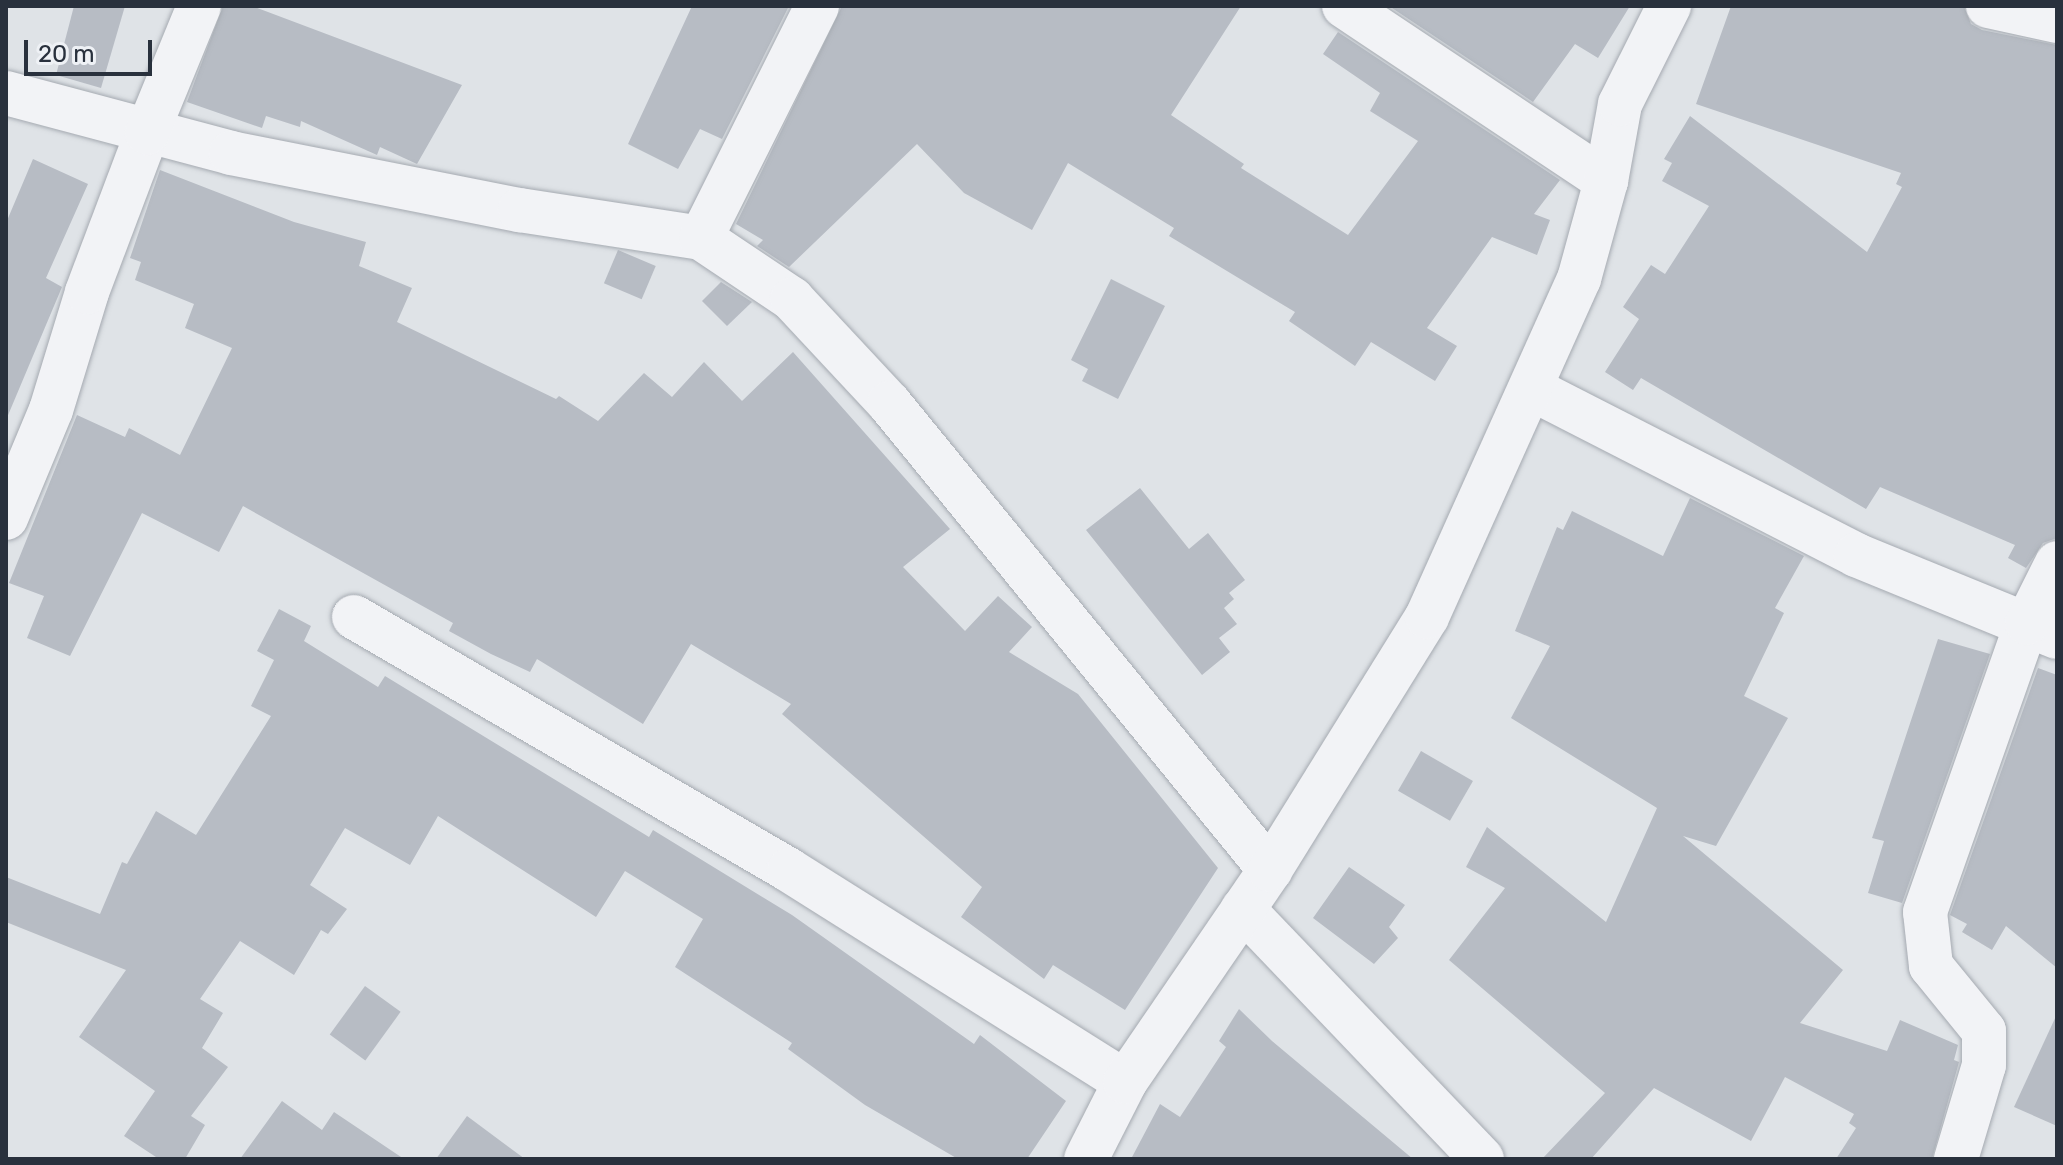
<!DOCTYPE html>
<style>
body{margin:0}
#map{position:relative;width:2063px;height:1165px;overflow:hidden;background:#dfe3e7;font-family:Rubik,sans-serif}
div>[style]{position:absolute}
.building>*{inset:0;background:#b7bcc4;transform-origin:0 0}
.roads{filter:drop-shadow(0 0 2px #a5aab1) drop-shadow(0 0 2px #a5aab1)}
.street>*{height:44px;margin:-22px;padding:0 22px;transform-origin:22px;border-radius:22px;background:#f2f3f6}
span{translate:-50% -50%;white-space:nowrap;text-align:center;line-height:1.15;-webkit-text-stroke:7px #eef1f5;paint-order:stroke}
.frame{position:absolute;inset:0;border:8px solid #29313d;pointer-events:none}
.scale{position:absolute;left:24px;top:40px;width:128px;height:36px;box-sizing:border-box;border:4px solid #29313d;border-top:0;padding-left:10px;font-size:24px;line-height:28px;white-space:nowrap;color:#29313d;-webkit-text-stroke:6px #eef1f5;paint-order:stroke}
</style>
<div id="map">
<div class="building">
<i style="clip-path:polygon(74px 6px,125px 6px,101px 88px,56px 75px)"></i>
<i style="clip-path:polygon(223px 6px,252px 6px,462px 85px,417px 164px,380px 147px,377px 155px,301px 121px,300px 127px,266px 116px,262px 128px,187px 102px)"></i>
<i style="clip-path:polygon(692px 6px,789px 6px,722px 139px,700px 129px,678px 169px,628px 144px)"></i>
<i style="clip-path:polygon(842px 6px,1241px 6px,1171px 115px,1244px 164px,1241px 168px,1348px 235px,1418px 141px,1370px 111px,1380px 93px,1323px 54px,1338px 32px,1560px 180px,1534px 214px,1550px 220px,1537px 255px,1492px 237px,1427px 328px,1457px 346px,1435px 381px,1371px 342px,1355px 366px,1289px 321px,1295px 312px,1169px 236px,1174px 228px,1068px 163px,1032px 230px,964px 193px,917px 144px,789px 267px,757px 246px,763px 240px,736px 224px)"></i>
<i style="clip-path:polygon(1389px 6px,1630px 6px,1598px 58px,1575px 44px,1533px 102px)"></i>
<i style="clip-path:polygon(1731px 6px,1964px 6px,1971px 24px,1982px 30px,2057px 45px,2057px 538px,2043px 543px,2026px 568px,2008px 558px,2015px 545px,1880px 487px,1866px 509px,1641px 378px,1633px 390px,1605px 372px,1639px 319px,1623px 307px,1651px 265px,1665px 274px,1709px 206px,1662px 181px,1672px 163px,1664px 159px,1690px 116px,1867px 252px,1902px 187px,1896px 184px,1901px 173px,1696px 104px)"></i>
<i style="clip-path:polygon(33px 159px,88px 184px,46px 278px,62px 287px,6px 420px,6px 223px)"></i>
<i style="clip-path:polygon(160px 170px,294px 222px,366px 242px,359px 266px,412px 288px,397px 322px,556px 399px,559px 396px,598px 421px,644px 373px,672px 397px,704px 362px,742px 401px,793px 352px,950px 529px,903px 567px,965px 631px,998px 596px,1032px 627px,1009px 652px,1078px 694px,1218px 868px,1125px 1010px,1053px 965px,1044px 979px,961px 917px,982px 887px,782px 714px,791px 704px,691px 644px,643px 724px,537px 659px,530px 672px,491px 654px,449px 631px,453px 623px,243px 506px,219px 552px,142px 513px,70px 656px,27px 638px,44px 596px,9px 583px,77px 415px,125px 437px,129px 428px,180px 455px,232px 348px,185px 328px,194px 304px,135px 280px,141px 262px,130px 258px)"></i>
<i style="left:618px;top:250px;width:41px;height:36px;rotate:23deg"></i>
<i style="clip-path:polygon(1111px 279px,1165px 306px,1118px 399px,1082px 381px,1088px 369px,1071px 360px)"></i>
<i style="clip-path:polygon(721px 282px,752px 302px,727px 326px,702px 301px)"></i>
<i style="clip-path:polygon(1140px 488px,1189px 549px,1208px 533px,1245px 580px,1229px 593px,1234px 599px,1224px 608px,1237px 624px,1219px 638px,1230px 652px,1202px 675px,1086px 530px)"></i>
<i style="clip-path:polygon(1690px 498px,1804px 556px,1775px 608px,1784px 613px,1744px 696px,1788px 718px,1716px 846px,1683px 836px,1843px 970px,1800px 1023px,1887px 1051px,1900px 1020px,1958px 1045px,1954px 1060px,1959px 1062px,1932px 1159px,1836px 1159px,1856px 1128px,1849px 1123px,1854px 1114px,1785px 1077px,1751px 1141px,1654px 1088px,1591px 1159px,1542px 1159px,1605px 1093px,1449px 960px,1505px 888px,1466px 867px,1487px 827px,1606px 922px,1657px 808px,1511px 718px,1550px 646px,1515px 631px,1557px 527px,1563px 530px,1572px 511px,1663px 556px)"></i>
<i style="clip-path:polygon(279px 609px,311px 626px,304px 641px,378px 687px,385px 676px,649px 837px,653px 830px,792px 915px,974px 1044px,980px 1035px,1066px 1101px,1027px 1159px,958px 1159px,865px 1105px,788px 1049px,792px 1043px,675px 967px,703px 919px,625px 871px,596px 917px,438px 816px,410px 865px,345px 828px,310px 885px,347px 909px,328px 934px,321px 930px,294px 975px,240px 941px,200px 999px,223px 1013px,202px 1048px,228px 1067px,191px 1116px,205px 1125px,185px 1159px,159px 1159px,124px 1136px,155px 1091px,79px 1037px,126px 970px,6px 922px,6px 877px,100px 914px,122px 862px,127px 864px,156px 811px,196px 835px,271px 716px,251px 706px,274px 660px,257px 651px)"></i>
<i style="clip-path:polygon(1938px 639px,1990px 654px,1902px 903px,1868px 893px,1884px 841px,1872px 838px)"></i>
<i style="clip-path:polygon(2038px 668px,2057px 675px,2057px 968px,2006px 926px,1992px 950px,1962px 932px,1967px 924px,1950px 915px)"></i>
<i style="left:1421px;top:751px;width:60px;height:46px;rotate:30deg"></i>
<i style="clip-path:polygon(1349px 867px,1405px 905px,1389px 927px,1398px 938px,1374px 964px,1313px 918px)"></i>
<i style="left:365px;top:986px;width:44px;height:60px;rotate:36deg"></i>
<i style="clip-path:polygon(1239px 1009px,1272px 1041px,1413px 1159px,1131px 1159px,1160px 1104px,1180px 1117px,1226px 1047px,1219px 1041px)"></i>
<i style="clip-path:polygon(2057px 1014px,2057px 1126px,2014px 1107px)"></i>
<i style="clip-path:polygon(282px 1101px,322px 1130px,334px 1112px,404px 1159px,240px 1159px)"></i>
<i style="clip-path:polygon(467px 1116px,525px 1159px,436px 1159px)"></i>
</div>
<div class="roads">
<div class="street">
<i style="left:1344px;top:6px;width:315px;rotate:33.7deg"></i>
<i style="left:1988px;top:6px;width:71px;rotate:12.3deg"></i>
<i style="left:6px;top:93px;width:233px;rotate:14.9deg"></i>
<i style="left:231px;top:153px;width:295px;rotate:11.2deg"></i>
<i style="left:520px;top:210px;width:183px;rotate:8.8deg"></i>
<i style="left:701px;top:238px;width:110px;rotate:33.8deg"></i>
<i style="left:792px;top:299px;width:142px;rotate:47deg"></i>
<i style="left:889px;top:403px;width:603px;rotate:50.79deg"></i>
<i style="left:701px;top:238px;width:259px;rotate:-63.4deg"></i>
<i style="left:1534px;top:390px;width:362px;rotate:27.1deg"></i>
<i style="left:1856px;top:555px;width:217px;rotate:22.2deg"></i>
<i style="left:6px;top:518px;width:117px;rotate:-67.4deg"></i>
<i style="left:51px;top:410px;width:123px;rotate:-73deg"></i>
<i style="left:87px;top:292px;width:170px;rotate:-69.3deg"></i>
<i style="left:147px;top:133px;width:137px;rotate:-67.7deg"></i>
<i style="left:354px;top:617px;width:503px;rotate:30.18deg"></i>
<i style="left:789px;top:870px;width:397px;rotate:32.2deg"></i>
<i style="left:1243px;top:909px;width:346px;rotate:46.3deg"></i>
<i style="left:1086px;top:1159px;width:86px;rotate:-63.1deg"></i>
<i style="left:1125px;top:1082px;width:257px;rotate:-55.6deg"></i>
<i style="left:1270px;top:870px;width:298px;rotate:-58.2deg"></i>
<i style="left:1427px;top:617px;width:371px;rotate:-65.8deg"></i>
<i style="left:1579px;top:279px;width:102px;rotate:-74.6deg"></i>
<i style="left:1606px;top:181px;width:78px;rotate:-79.7deg"></i>
<i style="left:1620px;top:104px;width:110px;rotate:-63.4deg"></i>
<i style="left:1956px;top:1159px;width:98px;rotate:-73.4deg"></i>
<i style="left:1984px;top:1065px;width:34px;rotate:-90deg"></i>
<i style="left:1984px;top:1031px;width:84px;rotate:-129.2deg"></i>
<i style="left:1931px;top:966px;width:54px;rotate:-96.3deg"></i>
<i style="left:1925px;top:912px;width:306px;rotate:-70.6deg"></i>
<i style="left:2027px;top:623px;width:67px;rotate:-63.4deg"></i>
</div>
</div>
<div class="frame"></div>
<div class="scale">20 m</div>
</div>
